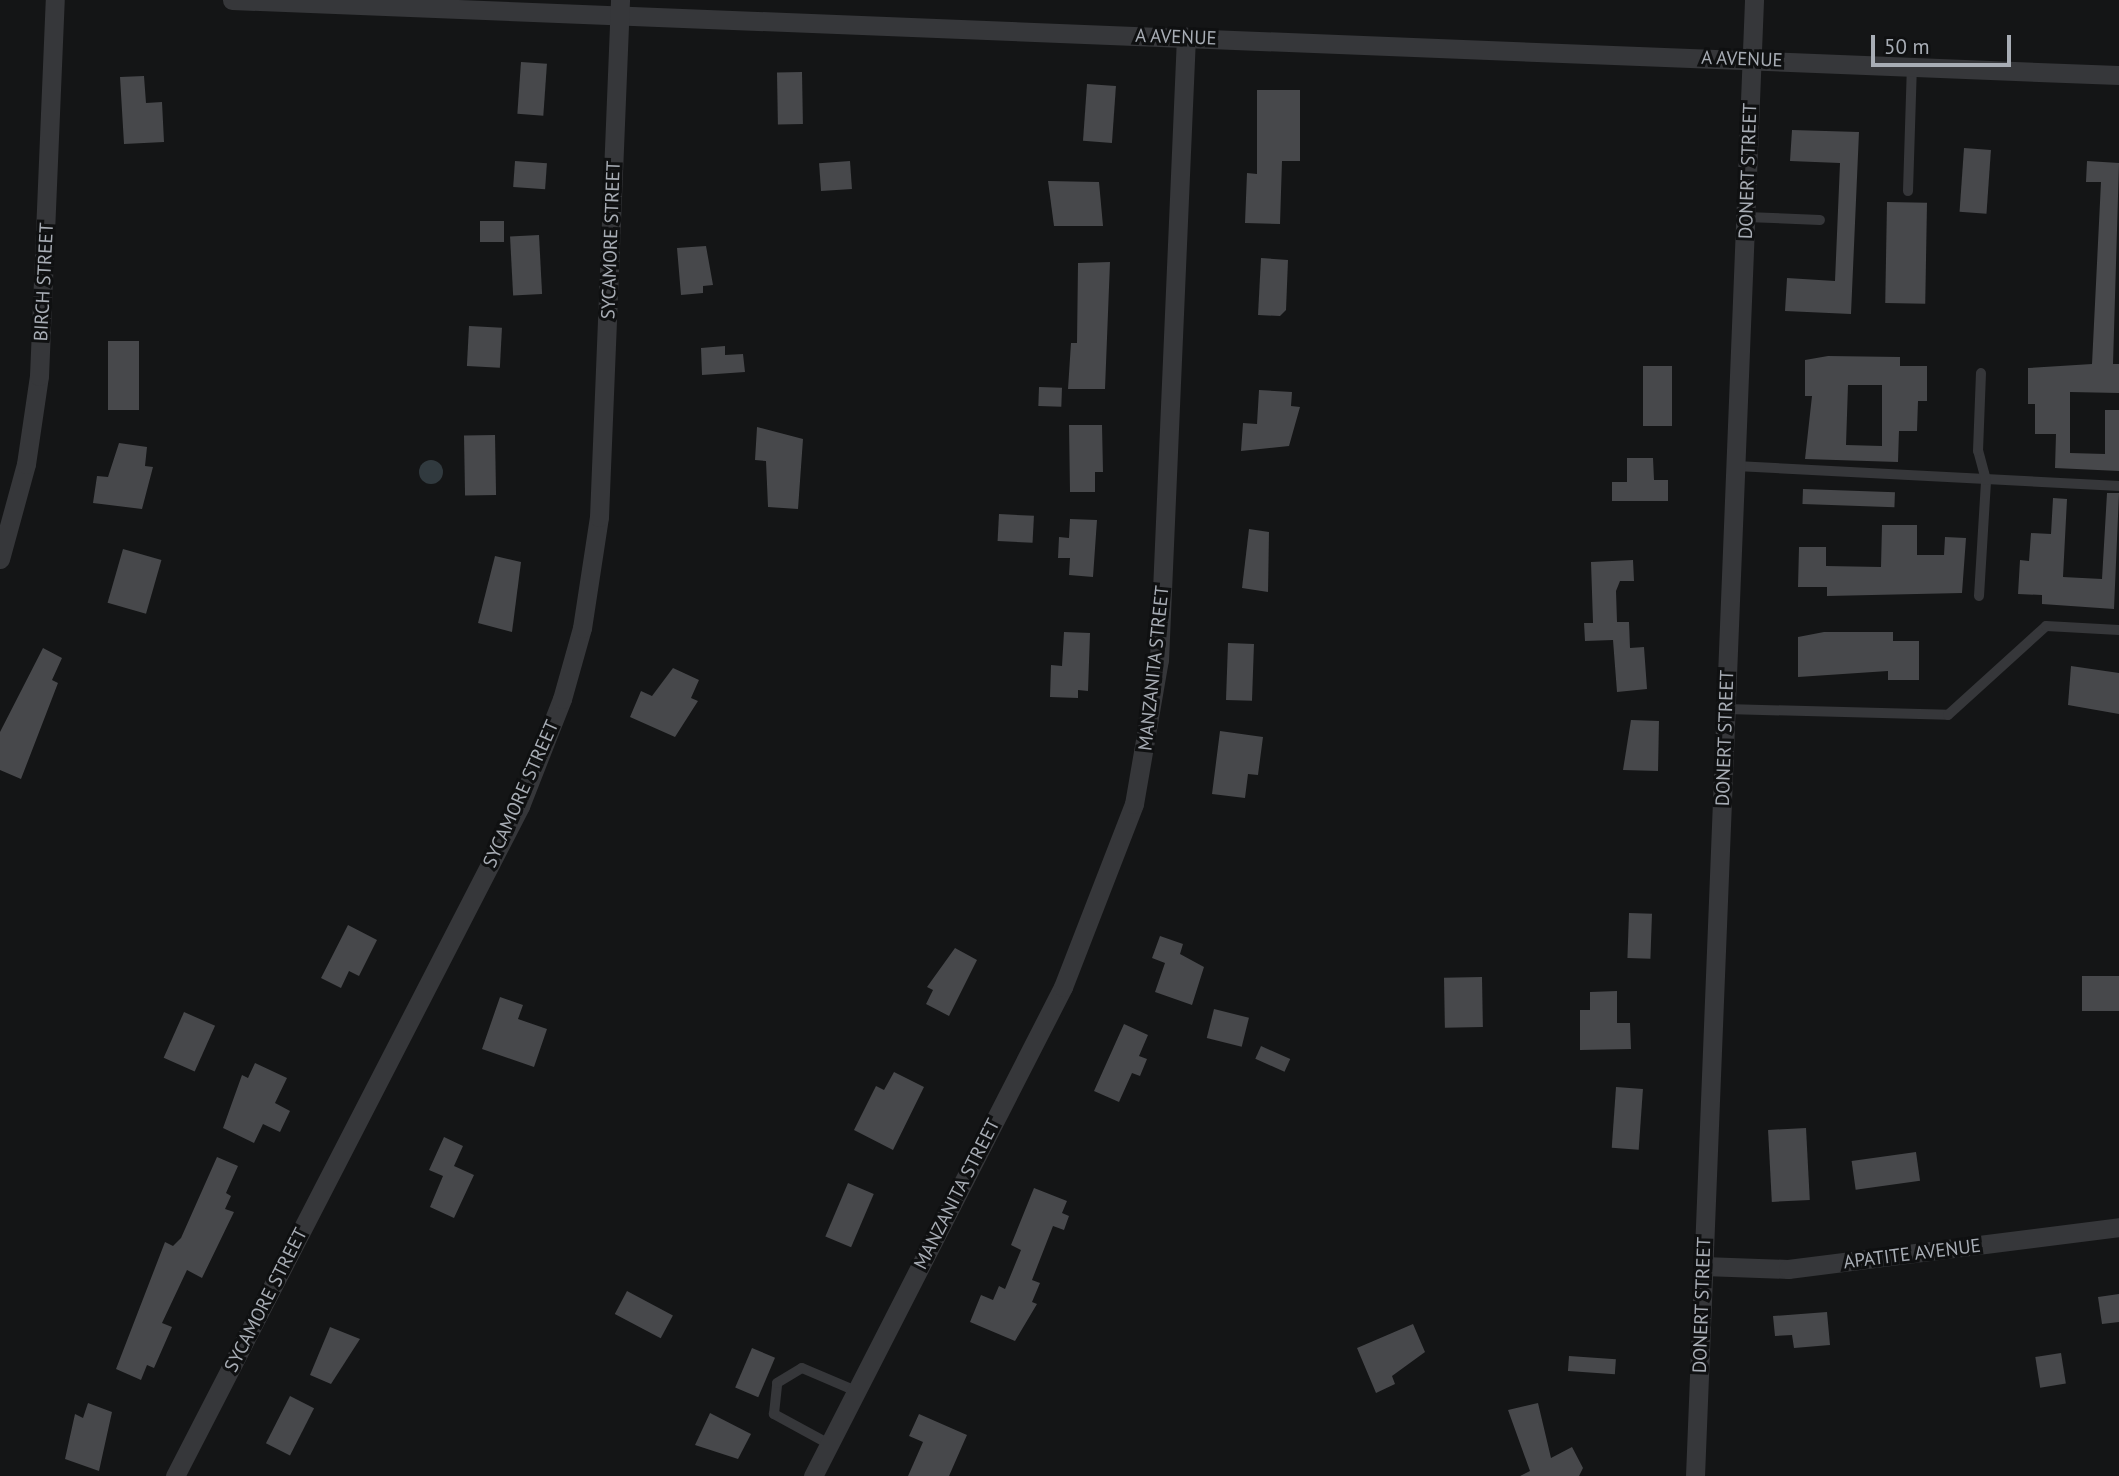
<!DOCTYPE html>
<style>
body{margin:0}
#map{position:relative;width:2119px;height:1476px;overflow:hidden;background:#141516;font-family:"PT Sans",sans-serif}
div>[style]{position:absolute}
.water>*{inset:0;background:#313a3f}
.round{border-radius:50%}
.building>*{inset:0;background:#47484b;transform-origin:0 0}
.service>*{height:10px;margin:-5px;padding:0 5px;transform-origin:5px;border-radius:5px;background:#36373a}
.minor>*{height:19px;margin:-9.5px;padding:0 9.5px;transform-origin:9.5px;border-radius:9.5px;background:#36373a}
span{translate:-50% -50%;white-space:nowrap;text-align:center;line-height:1.15;-webkit-text-stroke:6px #0f1011;paint-order:stroke}
.street-label{font-size:19px;color:#a8adb5}
.scale{position:absolute;left:1871px;top:35px;width:140px;height:32px;box-sizing:border-box;border:4px solid #a8adb5;border-top:0;padding-left:9px;font-size:21px;line-height:24px;white-space:nowrap;color:#a8adb5;-webkit-text-stroke:5px #0f1011;paint-order:stroke}
</style>
<div id="map">
<div class="water">
<i class="round" style="left:419px;top:460px;width:24px;height:24px"></i>
</div>
<div class="building">
<i style="left:521px;top:62px;width:26px;height:52px;rotate:4deg"></i>
<i style="left:802px;top:72px;width:52px;height:25px;rotate:89deg"></i>
<i style="clip-path:polygon(144px 76px,146px 103px,162px 102px,164px 142px,124px 144px,120px 77px)"></i>
<i style="left:1087px;top:84px;width:29px;height:57px;rotate:4deg"></i>
<i style="clip-path:polygon(1257px 90px,1300px 90px,1300px 161px,1282px 161px,1280px 224px,1245px 223px,1247px 173px,1257px 174px)"></i>
<i style="clip-path:polygon(1792px 130px,1859px 132px,1851px 314px,1785px 311px,1787px 278px,1835px 281px,1840px 163px,1790px 161px)"></i>
<i style="left:1964px;top:148px;width:27px;height:64px;rotate:4deg"></i>
<i style="left:515px;top:161px;width:32px;height:26px;rotate:4deg"></i>
<i style="left:850px;top:161px;width:28px;height:31px;rotate:86deg"></i>
<i style="clip-path:polygon(2087px 161px,2119px 163px,2113px 364px,2119px 364px,2119px 393px,2070px 392px,2070px 453px,2105px 454px,2105px 410px,2119px 410px,2119px 471px,2055px 468px,2056px 434px,2035px 434px,2035px 404px,2028px 404px,2028px 368px,2092px 364px,2101px 182px,2086px 182px)"></i>
<i style="clip-path:polygon(1048px 181px,1099px 182px,1103px 226px,1054px 226px)"></i>
<i style="left:1887px;top:202px;width:40px;height:101px;rotate:1deg"></i>
<i style="left:480px;top:221px;width:24px;height:21px"></i>
<i style="left:539px;top:235px;width:59px;height:29px;rotate:87deg"></i>
<i style="clip-path:polygon(706px 246px,713px 285px,703px 286px,703px 293px,681px 295px,677px 248px)"></i>
<i style="clip-path:polygon(1261px 258px,1288px 260px,1286px 310px,1280px 316px,1258px 315px)"></i>
<i style="clip-path:polygon(1110px 262px,1105px 389px,1068px 389px,1071px 343px,1077px 343px,1078px 263px)"></i>
<i style="left:469px;top:326px;width:33px;height:40px;rotate:3deg"></i>
<i style="left:108px;top:341px;width:31px;height:69px"></i>
<i style="clip-path:polygon(725px 346px,725px 355px,743px 354px,745px 372px,702px 375px,701px 348px)"></i>
<i style="clip-path:polygon(evenodd,1828px 356px,1900px 357px,1900px 366px,1927px 366px,1927px 401px,1918px 401px,1917px 431px,1899px 431px,1898px 462px,1805px 459px,1812px 396px,1805px 396px,1805px 360px,1828px 356px,1848px 385px,1882px 385px,1882px 446px,1846px 445px,1848px 385px)"></i>
<i style="left:1643px;top:366px;width:29px;height:60px"></i>
<i style="left:1039px;top:387px;width:23px;height:19px;rotate:2deg"></i>
<i style="clip-path:polygon(1259px 390px,1292px 392px,1291px 406px,1300px 407px,1289px 446px,1241px 451px,1243px 423px,1257px 424px)"></i>
<i style="clip-path:polygon(1069px 425px,1102px 425px,1103px 472px,1095px 472px,1095px 492px,1070px 492px)"></i>
<i style="clip-path:polygon(757px 427px,803px 439px,798px 509px,768px 507px,766px 461px,755px 460px)"></i>
<i style="left:495px;top:435px;width:60px;height:31px;rotate:89deg"></i>
<i style="clip-path:polygon(119px 443px,147px 447px,145px 466px,153px 467px,142px 509px,93px 503px,97px 476px,108px 477px)"></i>
<i style="clip-path:polygon(1627px 458px,1653px 458px,1654px 480px,1668px 480px,1668px 501px,1612px 501px,1612px 482px,1627px 482px)"></i>
<i style="left:1803px;top:489px;width:92px;height:15px;rotate:2deg"></i>
<i style="clip-path:polygon(2107px 493px,2119px 493px,2114px 609px,2042px 604px,2042px 595px,2018px 594px,2020px 560px,2029px 561px,2031px 533px,2051px 534px,2053px 498px,2067px 499px,2063px 577px,2102px 579px)"></i>
<i style="left:999px;top:514px;width:35px;height:27px;rotate:3deg"></i>
<i style="clip-path:polygon(1070px 519px,1097px 520px,1093px 577px,1069px 575px,1070px 558px,1058px 558px,1059px 537px,1069px 538px)"></i>
<i style="clip-path:polygon(1882px 525px,1917px 525px,1917px 555px,1944px 555px,1945px 537px,1966px 538px,1962px 593px,1827px 596px,1827px 587px,1798px 587px,1799px 547px,1826px 547px,1826px 566px,1881px 567px)"></i>
<i style="clip-path:polygon(1249px 529px,1269px 532px,1268px 592px,1242px 588px)"></i>
<i style="left:123px;top:549px;width:40px;height:56px;rotate:16deg"></i>
<i style="clip-path:polygon(495px 556px,521px 562px,512px 632px,478px 623px)"></i>
<i style="clip-path:polygon(1633px 560px,1634px 581px,1620px 581px,1616px 591px,1617px 622px,1629px 622px,1630px 648px,1644px 647px,1647px 689px,1617px 692px,1613px 640px,1585px 641px,1584px 623px,1593px 623px,1591px 562px)"></i>
<i style="clip-path:polygon(1064px 632px,1090px 633px,1088px 691px,1078px 690px,1078px 698px,1050px 697px,1051px 665px,1062px 666px)"></i>
<i style="clip-path:polygon(1824px 632px,1893px 632px,1893px 641px,1919px 641px,1919px 680px,1888px 680px,1888px 671px,1798px 677px,1798px 637px)"></i>
<i style="left:1228px;top:643px;width:26px;height:57px;rotate:2deg"></i>
<i style="clip-path:polygon(43px 648px,62px 658px,52px 680px,58px 683px,21px 779px,0 770px,0 732px)"></i>
<i style="clip-path:polygon(2071px 666px,2119px 673px,2119px 714px,2068px 705px)"></i>
<i style="clip-path:polygon(673px 668px,699px 680px,691px 698px,698px 701px,675px 737px,630px 717px,641px 691px,652px 696px)"></i>
<i style="clip-path:polygon(1631px 720px,1659px 721px,1658px 771px,1623px 770px)"></i>
<i style="clip-path:polygon(1220px 731px,1263px 737px,1258px 775px,1248px 774px,1245px 798px,1212px 794px)"></i>
<i style="left:1629px;top:913px;width:23px;height:45px;rotate:2deg"></i>
<i style="clip-path:polygon(348px 925px,377px 940px,359px 976px,349px 971px,341px 988px,321px 978px)"></i>
<i style="clip-path:polygon(1160px 936px,1183px 944px,1180px 954px,1204px 967px,1192px 1005px,1155px 992px,1165px 963px,1152px 958px)"></i>
<i style="clip-path:polygon(955px 948px,977px 960px,949px 1016px,926px 1004px,933px 990px,927px 987px)"></i>
<i style="left:2119px;top:976px;width:35px;height:37px;rotate:90deg"></i>
<i style="left:1482px;top:977px;width:50px;height:38px;rotate:89deg"></i>
<i style="clip-path:polygon(1617px 991px,1617px 1023px,1630px 1023px,1631px 1049px,1580px 1050px,1580px 1010px,1590px 1010px,1590px 992px)"></i>
<i style="clip-path:polygon(500px 997px,523px 1005px,518px 1019px,547px 1029px,534px 1067px,482px 1049px)"></i>
<i style="left:1214px;top:1009px;width:36px;height:30px;rotate:14deg"></i>
<i style="left:184px;top:1012px;width:34px;height:50px;rotate:24deg"></i>
<i style="clip-path:polygon(1124px 1024px,1148px 1035px,1139px 1056px,1147px 1059px,1140px 1076px,1132px 1073px,1119px 1102px,1094px 1091px)"></i>
<i style="left:1261px;top:1046px;width:32px;height:14px;rotate:24deg"></i>
<i style="clip-path:polygon(255px 1063px,287px 1078px,275px 1103px,290px 1111px,280px 1132px,263px 1124px,254px 1143px,223px 1128px,242px 1075px,248px 1078px)"></i>
<i style="clip-path:polygon(894px 1072px,924px 1087px,893px 1150px,854px 1130px,876px 1086px,884px 1090px)"></i>
<i style="left:1616px;top:1087px;width:27px;height:61px;rotate:4deg"></i>
<i style="left:1806px;top:1128px;width:72px;height:38px;rotate:87deg"></i>
<i style="clip-path:polygon(444px 1137px,463px 1146px,454px 1166px,474px 1175px,454px 1218px,430px 1207px,443px 1176px,429px 1170px)"></i>
<i style="left:1916px;top:1152px;width:29px;height:65px;rotate:82deg"></i>
<i style="clip-path:polygon(217px 1157px,238px 1166px,226px 1193px,231px 1196px,225px 1209px,234px 1212px,202px 1278px,187px 1270px,162px 1323px,172px 1327px,154px 1368px,147px 1365px,141px 1380px,116px 1369px,165px 1242px,173px 1246px,181px 1238px)"></i>
<i style="left:848px;top:1183px;width:28px;height:58px;rotate:23deg"></i>
<i style="clip-path:polygon(1034px 1188px,1067px 1201px,1062px 1213px,1069px 1216px,1064px 1230px,1053px 1226px,1032px 1280px,1040px 1283px,1032px 1302px,1037px 1304px,1015px 1341px,970px 1322px,981px 1295px,993px 1300px,999px 1286px,1005px 1289px,1021px 1250px,1011px 1245px)"></i>
<i style="left:627px;top:1291px;width:52px;height:26px;rotate:28deg"></i>
<i style="clip-path:polygon(2119px 1294px,2119px 1322px,2102px 1324px,2098px 1297px)"></i>
<i style="clip-path:polygon(1827px 1312px,1830px 1345px,1794px 1348px,1792px 1335px,1775px 1336px,1773px 1316px)"></i>
<i style="clip-path:polygon(1413px 1324px,1425px 1352px,1392px 1376px,1395px 1384px,1376px 1393px,1357px 1348px)"></i>
<i style="clip-path:polygon(330px 1327px,360px 1339px,331px 1384px,310px 1375px)"></i>
<i style="left:752px;top:1348px;width:25px;height:43px;rotate:23deg"></i>
<i style="left:2061px;top:1353px;width:31px;height:26px;rotate:81deg"></i>
<i style="left:1569px;top:1356px;width:47px;height:15px;rotate:4deg"></i>
<i style="left:290px;top:1396px;width:27px;height:53px;rotate:27deg"></i>
<i style="clip-path:polygon(88px 1403px,112px 1412px,99px 1471px,65px 1459px,75px 1414px,83px 1418px)"></i>
<i style="clip-path:polygon(1538px 1403px,1551px 1458px,1572px 1447px,1583px 1468px,1579px 1476px,1520px 1476px,1530px 1471px,1508px 1410px)"></i>
<i style="clip-path:polygon(710px 1413px,751px 1434px,738px 1459px,695px 1445px)"></i>
<i style="clip-path:polygon(919px 1414px,967px 1435px,949px 1476px,908px 1476px,923px 1442px,909px 1436px)"></i>
</div>
<div class="service">
<i style="left:1908px;top:191px;width:125px;rotate:-88.2deg"></i>
<i style="left:1746px;top:217px;width:74px;rotate:2.3deg"></i>
<i style="left:1736px;top:466px;width:384px;rotate:3deg"></i>
<i style="left:1979px;top:596px;width:116px;rotate:-86.5deg"></i>
<i style="left:1986px;top:480px;width:30px;rotate:-105deg"></i>
<i style="left:1978px;top:451px;width:78px;rotate:-87.8deg"></i>
<i style="left:1726px;top:709px;width:222px;rotate:1.5deg"></i>
<i style="left:1948px;top:715px;width:132px;rotate:-42.2deg"></i>
<i style="left:2046px;top:626px;width:73px;rotate:3.1deg"></i>
<i style="left:829px;top:1444px;width:63px;rotate:-151.4deg"></i>
<i style="left:774px;top:1414px;width:31px;rotate:-84deg"></i>
<i style="left:777px;top:1383px;width:29px;rotate:-31deg"></i>
<i style="left:802px;top:1368px;width:59px;rotate:23.1deg"></i>
</div>
<div class="minor">
<i style="left:232px;top:0;width:1888px;rotate:2.28deg"></i>
<i style="left:0;top:559px;width:98px;rotate:-74.7deg"></i>
<i style="left:26px;top:464px;width:89px;rotate:-81.6deg"></i>
<i style="left:39px;top:376px;width:376px;rotate:-87.6deg"></i>
<i style="left:1703px;top:1266px;width:85px;rotate:2deg"></i>
<i style="left:1788px;top:1269px;width:334px;rotate:-7.2deg"></i>
<i style="left:175px;top:1476px;width:754px;rotate:-62.75deg"></i>
<i style="left:520px;top:806px;width:115px;rotate:-68.6deg"></i>
<i style="left:562px;top:699px;width:74px;rotate:-74.3deg"></i>
<i style="left:582px;top:628px;width:112px;rotate:-81.3deg"></i>
<i style="left:599px;top:517px;width:517px;rotate:-87.67deg"></i>
<i style="left:813px;top:1476px;width:549px;rotate:-62.92deg"></i>
<i style="left:1063px;top:987px;width:196px;rotate:-68.8deg"></i>
<i style="left:1134px;top:804px;width:146px;rotate:-80.2deg"></i>
<i style="left:1159px;top:660px;width:624px;rotate:-87.52deg"></i>
<i style="left:1695px;top:1476px;width:1477px;rotate:-87.71deg"></i>
</div>
<div class="street-label">
<span style="left:1176px;top:37px;rotate:2deg">A AVENUE</span>
<span style="left:1742px;top:59px;rotate:2deg">A AVENUE</span>
<span style="left:1748px;top:171px;rotate:-88deg">DONERT STREET</span>
<span style="left:611px;top:240px;rotate:-88deg">SYCAMORE STREET</span>
<span style="left:44px;top:282px;rotate:-87deg">BIRCH STREET</span>
<span style="left:1154px;top:668px;rotate:-84deg">MANZANITA STREET</span>
<span style="left:1725px;top:738px;rotate:-88deg">DONERT STREET</span>
<span style="left:521px;top:794px;rotate:-66deg">SYCAMORE STREET</span>
<span style="left:957px;top:1194px;rotate:-63deg">MANZANITA STREET</span>
<span style="left:1912px;top:1254px;rotate:-7deg">APATITE AVENUE</span>
<span style="left:266px;top:1300px;rotate:-63deg">SYCAMORE STREET</span>
<span style="left:1702px;top:1305px;rotate:-88deg">DONERT STREET</span>
</div>
<div class="scale">50 m</div>
</div>
